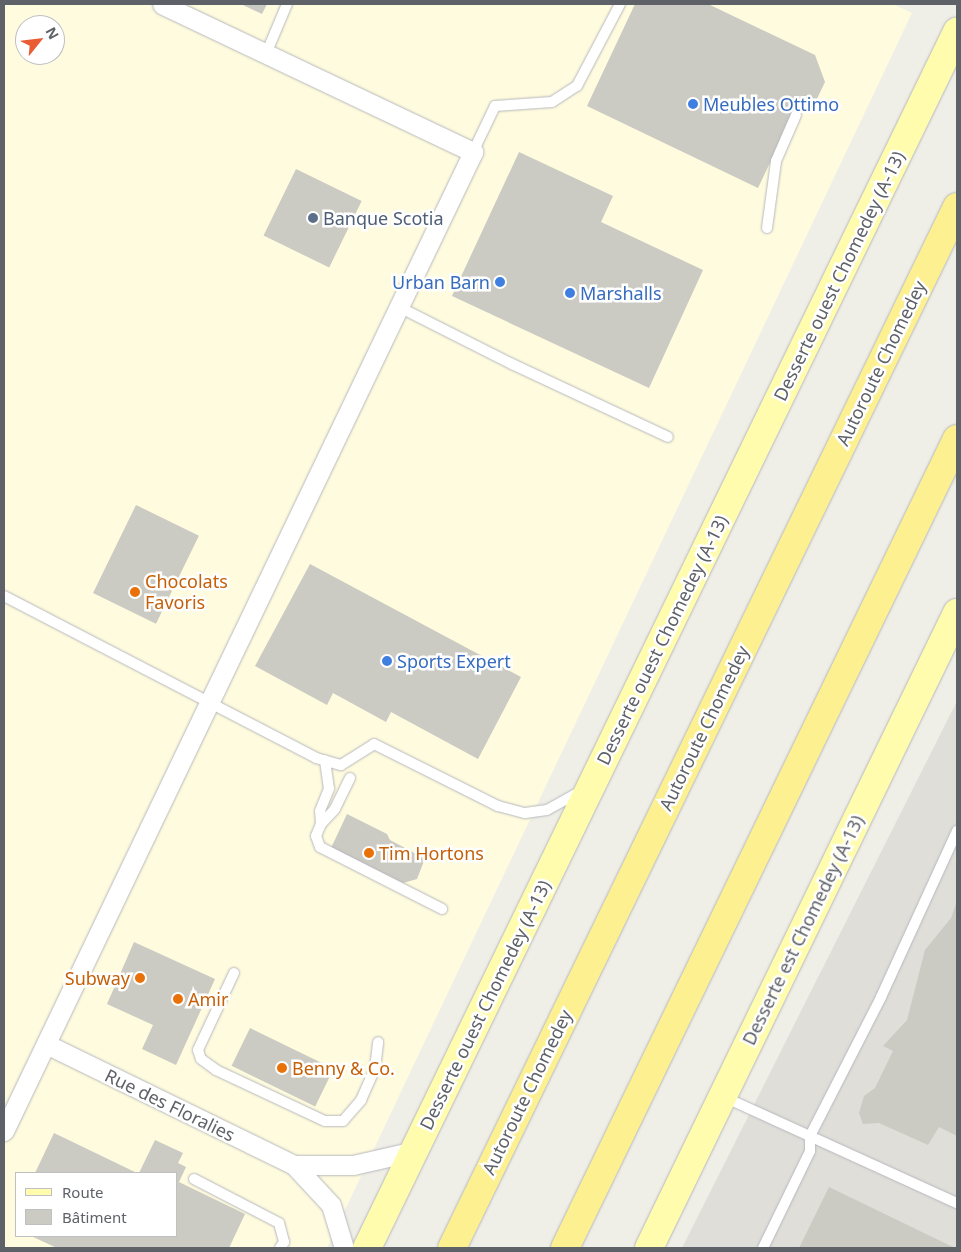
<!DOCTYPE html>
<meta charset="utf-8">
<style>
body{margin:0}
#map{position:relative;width:961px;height:1252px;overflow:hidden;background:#f0efe7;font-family:"Noto Sans",sans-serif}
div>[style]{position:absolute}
.commercial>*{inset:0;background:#fefbde}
.industrial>*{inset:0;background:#dfded9}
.building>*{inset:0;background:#cbcac3;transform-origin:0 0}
.roads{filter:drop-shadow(0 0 1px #b7b8bd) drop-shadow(0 0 1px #b7b8bd)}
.service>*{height:10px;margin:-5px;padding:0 5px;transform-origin:5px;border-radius:5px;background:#fff}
.minor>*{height:19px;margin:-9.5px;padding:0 9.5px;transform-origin:9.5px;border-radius:9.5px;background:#fff}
.primary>*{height:28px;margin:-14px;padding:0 14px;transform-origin:14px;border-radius:14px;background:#fffdad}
.motorway>*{height:28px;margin:-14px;padding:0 14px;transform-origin:14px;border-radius:14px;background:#fcf091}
.dots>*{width:14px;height:14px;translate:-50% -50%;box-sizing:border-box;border:2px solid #fff;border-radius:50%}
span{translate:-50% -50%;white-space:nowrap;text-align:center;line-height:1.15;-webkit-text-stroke:5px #fff;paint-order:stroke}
.shop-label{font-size:18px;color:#366cbe}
.left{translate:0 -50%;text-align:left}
.right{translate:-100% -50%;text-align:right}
.service-label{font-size:18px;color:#4e5e75}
.street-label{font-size:18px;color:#5e6167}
.food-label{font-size:18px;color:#c56008}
.frame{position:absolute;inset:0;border:5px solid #5e6167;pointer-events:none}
.legend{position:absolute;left:15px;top:1172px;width:162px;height:65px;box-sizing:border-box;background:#fff;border:1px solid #bfc0c2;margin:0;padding:6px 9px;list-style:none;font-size:15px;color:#5e6167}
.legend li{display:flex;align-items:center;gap:10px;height:25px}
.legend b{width:25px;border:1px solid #bfc0c2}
.north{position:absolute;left:15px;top:15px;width:50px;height:50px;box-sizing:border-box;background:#fff;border:1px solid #bfc0c2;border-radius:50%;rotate:61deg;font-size:14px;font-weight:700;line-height:20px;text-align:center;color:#5e6167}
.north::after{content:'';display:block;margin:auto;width:18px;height:22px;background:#e95c34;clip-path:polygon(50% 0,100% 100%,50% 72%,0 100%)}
</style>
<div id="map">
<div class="commercial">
<i style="clip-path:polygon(evenodd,4px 4px,893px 4px,912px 13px,327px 1248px,4px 1248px,4px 4px,25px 25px,55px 25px,55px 55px,25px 55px,25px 25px,4px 4px,16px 1173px,176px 1173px,176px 1236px,16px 1236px,16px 1173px)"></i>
</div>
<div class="industrial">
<i style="clip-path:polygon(957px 701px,957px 1248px,682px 1248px,793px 1027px)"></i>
</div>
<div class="building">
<i style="clip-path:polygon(241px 4px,267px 4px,262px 14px)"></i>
<i style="clip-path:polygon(635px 4px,708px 4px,815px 55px,825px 82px,813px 107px,800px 100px,758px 188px,587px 106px)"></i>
<i style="clip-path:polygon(519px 152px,613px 196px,601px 222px,703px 270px,649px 388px,452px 296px)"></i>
<i style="left:296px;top:169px;width:73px;height:74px;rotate:26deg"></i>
<i style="left:136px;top:505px;width:70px;height:98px;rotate:26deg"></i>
<i style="clip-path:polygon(310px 564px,521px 677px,478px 759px,391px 712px,386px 722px,333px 693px,327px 705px,255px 666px)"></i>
<i style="clip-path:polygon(347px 814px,387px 834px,390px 840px,422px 857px,424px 861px,417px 879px,403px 883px,331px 848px)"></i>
<i style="clip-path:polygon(957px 901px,957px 1136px,939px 1127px,928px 1145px,879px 1123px,863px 1124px,859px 1113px,864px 1096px,875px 1088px,893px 1051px,883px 1046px,907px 1020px,925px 950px,951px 918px)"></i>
<i style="clip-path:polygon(134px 942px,215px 979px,176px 1065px,142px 1049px,153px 1025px,107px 1004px)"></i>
<i style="left:250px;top:1028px;width:93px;height:42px;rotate:26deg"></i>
<i style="clip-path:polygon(54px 1133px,137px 1173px,35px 1173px)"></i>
<i style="clip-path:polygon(155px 1140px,183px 1153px,178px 1163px,186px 1167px,179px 1182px,245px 1214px,229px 1248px,57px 1248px,31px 1236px,176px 1236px,176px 1173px,139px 1173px)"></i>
<i style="clip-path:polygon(829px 1187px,955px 1248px,799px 1248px)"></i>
</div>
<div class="roads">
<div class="service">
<i style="left:266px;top:54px;width:54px;rotate:-67.2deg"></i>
<i style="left:473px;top:152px;width:51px;rotate:-64.4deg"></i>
<i style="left:495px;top:106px;width:57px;rotate:-4deg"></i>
<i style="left:552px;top:102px;width:30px;rotate:-33deg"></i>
<i style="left:577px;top:86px;width:93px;rotate:-62.3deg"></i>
<i style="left:767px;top:228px;width:68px;rotate:-82.3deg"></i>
<i style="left:776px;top:161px;width:50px;rotate:-66.5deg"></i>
<i style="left:399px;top:307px;width:127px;rotate:26.8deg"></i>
<i style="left:512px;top:364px;width:172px;rotate:25.1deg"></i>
<i style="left:4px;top:596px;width:352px;rotate:27.4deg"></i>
<i style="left:316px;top:758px;width:26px;rotate:16deg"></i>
<i style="left:341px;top:765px;width:39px;rotate:-32deg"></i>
<i style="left:374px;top:744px;width:139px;rotate:26.6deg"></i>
<i style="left:498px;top:806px;width:28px;rotate:15deg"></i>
<i style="left:525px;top:813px;width:22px;rotate:-8deg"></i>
<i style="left:547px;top:810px;width:41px;rotate:-29.1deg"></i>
<i style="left:350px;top:778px;width:34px;rotate:116deg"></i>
<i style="left:335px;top:809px;width:21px;rotate:133deg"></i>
<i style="left:321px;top:824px;width:13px;rotate:113deg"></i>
<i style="left:316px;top:836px;width:12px;rotate:70deg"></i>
<i style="left:320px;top:847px;width:137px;rotate:26.9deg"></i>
<i style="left:321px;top:824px;width:13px;rotate:-94deg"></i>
<i style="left:320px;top:811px;width:24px;rotate:-68deg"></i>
<i style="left:329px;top:789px;width:29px;rotate:-98deg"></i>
<i style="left:234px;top:973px;width:85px;rotate:115.1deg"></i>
<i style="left:198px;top:1050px;width:9px;rotate:72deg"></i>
<i style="left:201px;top:1059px;width:19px;rotate:36deg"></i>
<i style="left:216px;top:1070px;width:120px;rotate:25.1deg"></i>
<i style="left:325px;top:1121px;width:18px"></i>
<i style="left:343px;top:1121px;width:28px;rotate:-49deg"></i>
<i style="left:361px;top:1100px;width:35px;rotate:-66deg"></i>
<i style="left:375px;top:1068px;width:26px;rotate:-83deg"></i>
<i style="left:724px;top:1097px;width:256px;rotate:24.5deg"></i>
<i style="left:194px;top:1179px;width:96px;rotate:27.4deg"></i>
<i style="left:279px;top:1223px;width:20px;rotate:75deg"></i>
<i style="left:284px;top:1242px;width:7px;rotate:124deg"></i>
<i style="left:763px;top:1248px;width:108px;rotate:-64.1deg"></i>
<i style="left:810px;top:1151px;width:15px;rotate:-90deg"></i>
<i style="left:810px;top:1136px;width:156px;rotate:-62.9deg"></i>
<i style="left:881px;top:997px;width:183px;rotate:-65.4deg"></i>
</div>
<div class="minor">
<i style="left:46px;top:1044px;width:276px;rotate:26deg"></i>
<i style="left:294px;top:1165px;width:54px;rotate:47.2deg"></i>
<i style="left:331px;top:1205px;width:45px;rotate:73.2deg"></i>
<i style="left:4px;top:1131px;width:1086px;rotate:-64.4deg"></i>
<i style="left:473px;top:152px;width:344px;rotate:-154.6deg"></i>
<i style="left:294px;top:1165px;width:59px"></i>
<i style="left:353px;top:1165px;width:63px;rotate:-12.9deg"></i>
</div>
<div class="primary">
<i style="left:367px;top:1248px;width:1352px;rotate:-64.12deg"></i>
<i style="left:649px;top:1248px;width:706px;rotate:-64.12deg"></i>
</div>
<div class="motorway">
<i style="left:452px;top:1248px;width:1157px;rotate:-64.12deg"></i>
<i style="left:565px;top:1248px;width:899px;rotate:-64.15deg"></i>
</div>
</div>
<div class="dots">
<i style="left:693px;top:104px;background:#3f7fe0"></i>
<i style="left:313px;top:218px;background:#5c6f8a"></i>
<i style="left:500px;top:282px;background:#3f7fe0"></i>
<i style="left:570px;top:293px;background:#3f7fe0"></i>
<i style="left:135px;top:592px;background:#e8710a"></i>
<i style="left:387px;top:661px;background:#3f7fe0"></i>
<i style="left:369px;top:853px;background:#e8710a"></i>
<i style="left:140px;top:978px;background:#e8710a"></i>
<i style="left:178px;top:999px;background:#e8710a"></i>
<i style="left:282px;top:1068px;background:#e8710a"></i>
</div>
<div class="shop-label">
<span class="left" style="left:703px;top:104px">Meubles Ottimo</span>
<span class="right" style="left:490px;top:282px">Urban Barn</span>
<span class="left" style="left:580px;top:293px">Marshalls</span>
<span class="left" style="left:397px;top:661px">Sports Expert</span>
</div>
<div class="service-label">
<span class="left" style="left:323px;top:218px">Banque Scotia</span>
</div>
<div class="street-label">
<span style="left:839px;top:276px;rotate:-64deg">Desserte ouest Chomedey (A-13)</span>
<span style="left:881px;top:363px;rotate:-64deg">Autoroute Chomedey</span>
<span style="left:662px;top:640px;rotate:-64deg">Desserte ouest Chomedey (A-13)</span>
<span style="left:704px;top:728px;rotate:-64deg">Autoroute Chomedey</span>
<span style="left:803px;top:930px;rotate:-64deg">Desserte est Chomedey (A-13)</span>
<span style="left:485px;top:1005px;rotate:-64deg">Desserte ouest Chomedey (A-13)</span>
<span style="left:527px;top:1092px;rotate:-64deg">Autoroute Chomedey</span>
<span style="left:170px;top:1105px;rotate:26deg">Rue des Floralies</span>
</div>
<div class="food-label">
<span class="left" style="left:145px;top:592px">Chocolats<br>Favoris</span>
<span class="left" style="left:379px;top:853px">Tim Hortons</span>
<span class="right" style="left:130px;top:978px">Subway</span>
<span class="left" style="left:188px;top:999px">Amir</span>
<span class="left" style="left:292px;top:1068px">Benny &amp; Co.</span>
</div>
<div class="frame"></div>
<ul class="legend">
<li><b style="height:6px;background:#fffdad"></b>Route</li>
<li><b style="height:14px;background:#cbcac3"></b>Bâtiment</li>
</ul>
<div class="north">N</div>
</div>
